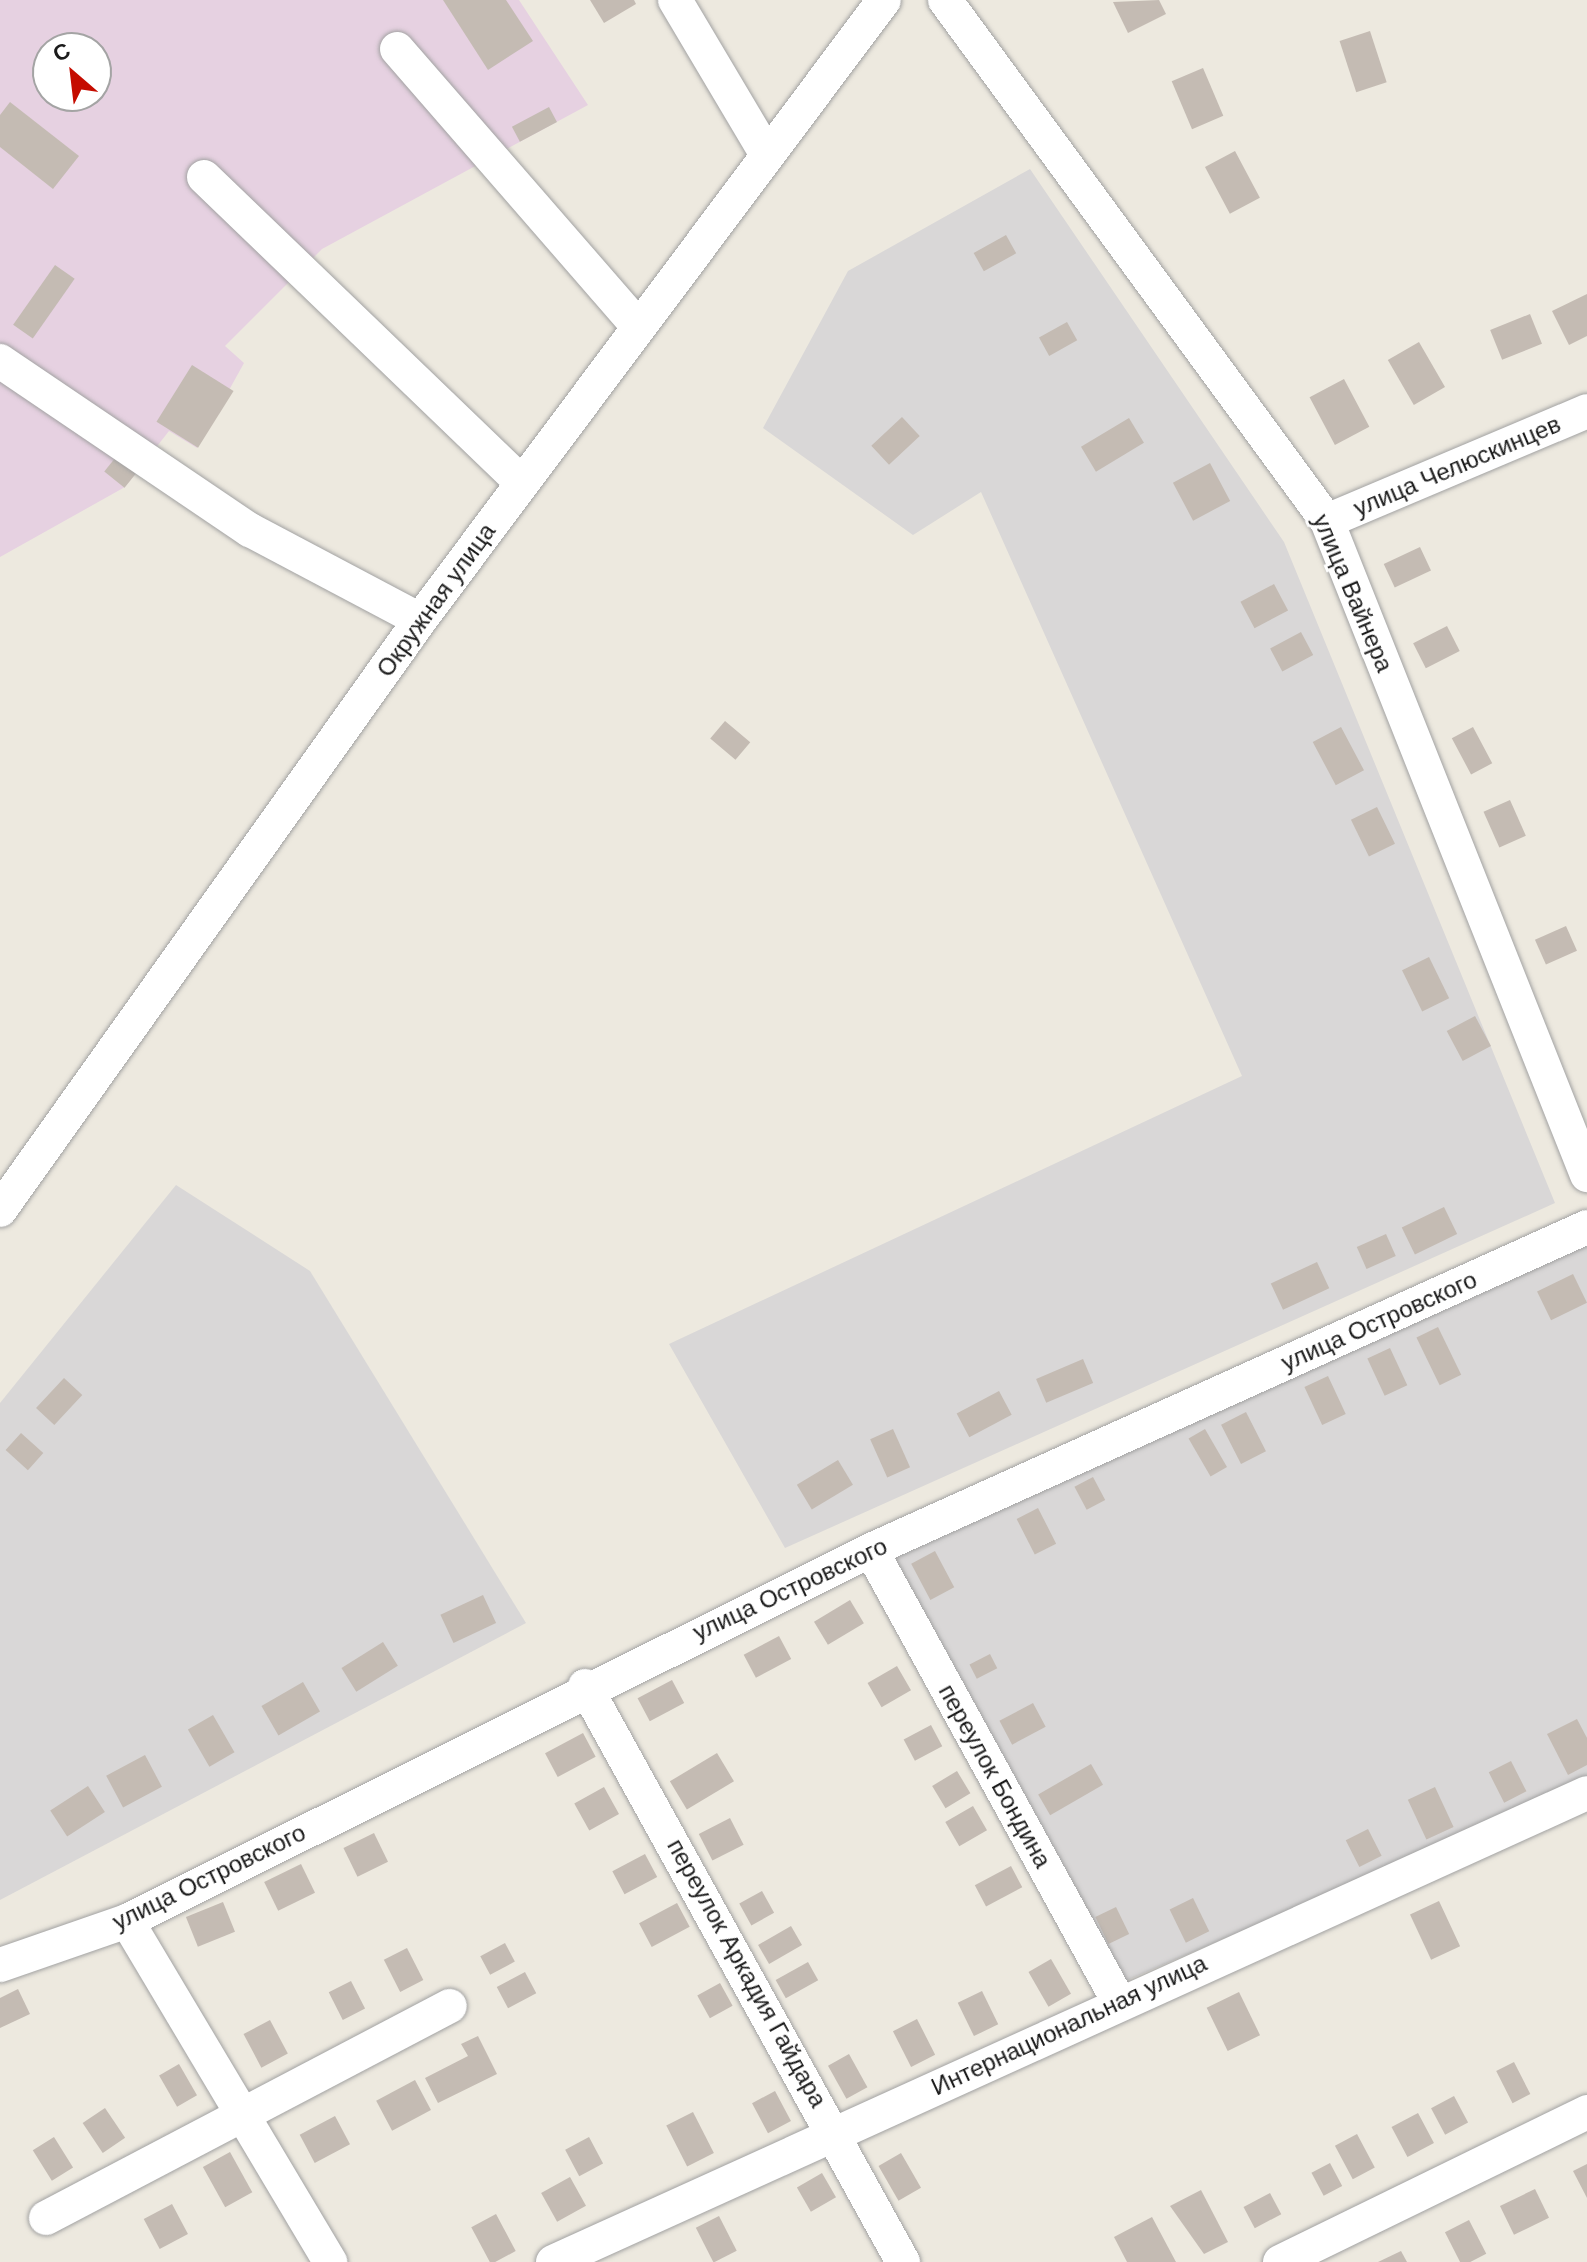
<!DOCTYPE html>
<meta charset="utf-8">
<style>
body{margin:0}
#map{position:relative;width:1587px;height:2262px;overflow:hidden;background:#ede9df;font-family:Arial,sans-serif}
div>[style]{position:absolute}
.residential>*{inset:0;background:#d9d7d7}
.industrial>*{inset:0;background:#e6d1e1}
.building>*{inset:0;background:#c4bbb3;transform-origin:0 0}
.roads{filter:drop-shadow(0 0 2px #a2a2a2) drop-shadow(0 0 2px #a2a2a2)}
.minor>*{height:34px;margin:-17px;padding:0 17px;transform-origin:17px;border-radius:17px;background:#fff}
span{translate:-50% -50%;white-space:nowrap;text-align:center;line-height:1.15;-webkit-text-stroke:6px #fff;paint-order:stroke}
.street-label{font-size:24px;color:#1b1b1b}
.north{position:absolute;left:32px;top:32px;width:80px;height:80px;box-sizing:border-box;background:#fff;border:2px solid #a4a4a4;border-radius:50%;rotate:332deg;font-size:22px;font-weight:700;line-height:32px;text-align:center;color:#1b1b1b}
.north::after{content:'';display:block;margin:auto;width:28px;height:36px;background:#c50c00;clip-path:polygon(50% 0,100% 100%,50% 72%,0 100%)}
</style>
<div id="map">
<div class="residential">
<i style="clip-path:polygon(1030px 169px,1284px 542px,1555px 1203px,785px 1548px,669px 1344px,1242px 1076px,981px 492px,913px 535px,763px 428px,848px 271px)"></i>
<i style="clip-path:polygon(176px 1185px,310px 1271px,526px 1623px,0 1900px,0 1403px)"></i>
<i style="clip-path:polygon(1587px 1239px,1587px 1782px,1123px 1982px,892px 1556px)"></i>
</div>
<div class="industrial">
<i style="clip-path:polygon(evenodd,0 0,519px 0,588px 105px,322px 249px,225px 346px,244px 363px,197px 448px,169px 431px,125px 487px,0 557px,0 0,48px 48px,96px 48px,96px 96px,48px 96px,48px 48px)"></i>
</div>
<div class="building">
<i style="clip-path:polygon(443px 0,506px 0,533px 41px,488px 70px)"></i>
<i style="clip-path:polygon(590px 0,634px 0,636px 4px,604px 23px)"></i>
<i style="clip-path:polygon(1159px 0,1166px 14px,1128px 33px,1113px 2px)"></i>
<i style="left:1370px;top:31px;width:54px;height:32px;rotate:72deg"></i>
<i style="left:1203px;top:68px;width:52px;height:34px;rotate:67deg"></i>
<i style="clip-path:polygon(10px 102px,79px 156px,53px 189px,0 147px,0 115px)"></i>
<i style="left:549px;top:107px;width:17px;height:42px;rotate:62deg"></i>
<i style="left:1235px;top:151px;width:53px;height:34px;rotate:62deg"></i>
<i style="left:1006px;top:235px;width:21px;height:37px;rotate:61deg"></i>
<i style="left:55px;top:265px;width:24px;height:73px;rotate:35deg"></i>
<i style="clip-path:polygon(1587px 294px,1587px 336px,1569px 345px,1552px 311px)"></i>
<i style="left:1530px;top:314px;width:32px;height:43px;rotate:68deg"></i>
<i style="left:1067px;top:322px;width:21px;height:32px;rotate:61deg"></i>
<i style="left:1419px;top:342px;width:52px;height:36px;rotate:60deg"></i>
<i style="left:192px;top:365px;width:49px;height:67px;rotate:32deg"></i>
<i style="left:1344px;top:379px;width:54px;height:39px;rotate:62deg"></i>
<i style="left:902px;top:417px;width:26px;height:42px;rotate:47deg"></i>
<i style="left:1129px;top:418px;width:29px;height:56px;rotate:59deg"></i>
<i style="left:120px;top:452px;width:26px;height:25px;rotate:39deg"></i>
<i style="left:1210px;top:463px;width:43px;height:42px;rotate:62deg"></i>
<i style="left:1420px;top:547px;width:26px;height:40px;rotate:65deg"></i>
<i style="left:1274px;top:584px;width:30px;height:38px;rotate:62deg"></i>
<i style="left:1447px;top:626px;width:28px;height:38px;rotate:63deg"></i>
<i style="left:1301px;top:632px;width:26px;height:35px;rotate:62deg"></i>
<i style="left:725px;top:721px;width:33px;height:23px;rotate:40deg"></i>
<i style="left:1341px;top:727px;width:49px;height:32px;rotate:62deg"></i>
<i style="left:1473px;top:727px;width:41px;height:24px;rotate:62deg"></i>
<i style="left:1510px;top:800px;width:39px;height:29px;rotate:66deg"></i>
<i style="left:1377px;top:807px;width:41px;height:29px;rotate:64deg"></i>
<i style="left:1566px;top:926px;width:27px;height:34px;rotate:66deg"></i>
<i style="left:1429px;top:957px;width:46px;height:30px;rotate:64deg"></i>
<i style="left:1475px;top:1016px;width:34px;height:32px;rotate:62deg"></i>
<i style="left:1444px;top:1207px;width:30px;height:47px;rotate:64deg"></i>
<i style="left:1386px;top:1234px;width:24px;height:32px;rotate:66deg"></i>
<i style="left:1317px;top:1262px;width:29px;height:51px;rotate:65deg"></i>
<i style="left:1573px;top:1274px;width:32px;height:40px;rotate:64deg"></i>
<i style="left:1438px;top:1327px;width:53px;height:24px;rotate:64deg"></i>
<i style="left:1390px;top:1348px;width:41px;height:25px;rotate:65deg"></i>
<i style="left:1083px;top:1359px;width:26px;height:51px;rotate:67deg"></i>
<i style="left:1328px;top:1376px;width:42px;height:26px;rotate:65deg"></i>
<i style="left:64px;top:1378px;width:25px;height:41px;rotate:43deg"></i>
<i style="left:999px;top:1391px;width:27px;height:48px;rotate:62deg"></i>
<i style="left:1246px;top:1412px;width:44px;height:28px;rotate:63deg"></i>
<i style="left:893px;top:1429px;width:42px;height:25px;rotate:66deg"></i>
<i style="left:1205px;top:1429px;width:44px;height:19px;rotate:60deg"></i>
<i style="left:21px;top:1433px;width:30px;height:23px;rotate:42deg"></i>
<i style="left:838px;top:1460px;width:29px;height:48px;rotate:59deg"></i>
<i style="left:1093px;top:1477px;width:26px;height:21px;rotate:62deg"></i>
<i style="left:1038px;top:1508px;width:40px;height:24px;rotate:63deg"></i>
<i style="left:935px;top:1551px;width:41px;height:27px;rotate:62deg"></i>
<i style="left:483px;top:1595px;width:31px;height:47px;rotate:65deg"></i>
<i style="left:850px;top:1600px;width:27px;height:42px;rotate:59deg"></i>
<i style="left:779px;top:1636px;width:26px;height:40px;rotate:62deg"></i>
<i style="left:383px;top:1642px;width:28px;height:49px;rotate:58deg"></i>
<i style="left:990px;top:1654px;width:16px;height:23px;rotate:63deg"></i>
<i style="left:897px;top:1666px;width:28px;height:34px;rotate:60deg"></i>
<i style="left:672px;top:1680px;width:26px;height:39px;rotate:62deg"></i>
<i style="left:303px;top:1682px;width:34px;height:48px;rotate:60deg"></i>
<i style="left:1033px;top:1703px;width:27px;height:38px;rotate:62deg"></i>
<i style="left:213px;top:1715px;width:43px;height:29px;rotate:60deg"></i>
<i style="clip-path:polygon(1577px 1719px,1587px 1738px,1587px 1765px,1568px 1775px,1547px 1734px)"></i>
<i style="left:931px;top:1725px;width:24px;height:31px;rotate:62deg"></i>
<i style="left:583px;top:1733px;width:27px;height:43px;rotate:62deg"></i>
<i style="left:717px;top:1753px;width:33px;height:55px;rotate:59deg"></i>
<i style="left:145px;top:1755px;width:36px;height:44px;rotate:62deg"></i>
<i style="left:1511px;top:1761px;width:34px;height:25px;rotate:63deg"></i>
<i style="left:1091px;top:1764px;width:24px;height:61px;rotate:60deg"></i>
<i style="left:957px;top:1771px;width:26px;height:29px;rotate:59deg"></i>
<i style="left:88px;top:1786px;width:31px;height:45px;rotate:57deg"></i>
<i style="left:604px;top:1787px;width:31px;height:34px;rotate:61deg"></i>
<i style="left:1435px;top:1787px;width:44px;height:30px;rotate:65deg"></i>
<i style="left:973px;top:1806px;width:28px;height:32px;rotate:60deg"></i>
<i style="left:730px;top:1818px;width:30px;height:35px;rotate:63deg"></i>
<i style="left:1368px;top:1829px;width:30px;height:25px;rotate:63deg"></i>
<i style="left:374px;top:1833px;width:32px;height:34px;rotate:64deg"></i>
<i style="left:645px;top:1854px;width:26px;height:37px;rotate:62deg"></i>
<i style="left:301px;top:1864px;width:32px;height:41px;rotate:64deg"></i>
<i style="left:1011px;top:1866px;width:24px;height:41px;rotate:62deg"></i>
<i style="left:762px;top:1891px;width:25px;height:26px;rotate:61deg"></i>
<i style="left:1193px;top:1898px;width:37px;height:26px;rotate:64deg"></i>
<i style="left:1439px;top:1901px;width:50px;height:32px;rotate:65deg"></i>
<i style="left:223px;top:1902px;width:32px;height:40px;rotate:68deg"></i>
<i style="left:677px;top:1903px;width:27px;height:43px;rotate:62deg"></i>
<i style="left:1116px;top:1907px;width:30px;height:23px;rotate:64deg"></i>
<i style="left:791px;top:1926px;width:22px;height:38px;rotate:60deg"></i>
<i style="left:505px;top:1943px;width:21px;height:28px;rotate:62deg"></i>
<i style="left:407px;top:1948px;width:36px;height:26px;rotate:63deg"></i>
<i style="left:1051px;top:1959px;width:40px;height:26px;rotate:60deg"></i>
<i style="left:808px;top:1962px;width:21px;height:37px;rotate:61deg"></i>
<i style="left:525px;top:1972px;width:24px;height:32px;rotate:62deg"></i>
<i style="left:351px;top:1981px;width:31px;height:25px;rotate:63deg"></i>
<i style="left:720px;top:1983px;width:26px;height:26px;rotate:61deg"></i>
<i style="clip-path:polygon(18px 1989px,30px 2014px,0 2028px,0 1998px)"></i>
<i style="left:982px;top:1991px;width:37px;height:27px;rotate:64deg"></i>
<i style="left:1239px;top:1992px;width:48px;height:36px;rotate:64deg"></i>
<i style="left:917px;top:2019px;width:40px;height:27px;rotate:63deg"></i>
<i style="left:270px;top:2020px;width:38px;height:30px;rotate:62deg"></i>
<i style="clip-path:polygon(478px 2036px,497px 2074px,438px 2103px,425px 2078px,468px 2056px,461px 2044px)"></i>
<i style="left:849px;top:2054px;width:38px;height:24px;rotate:61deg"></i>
<i style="left:1514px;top:2062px;width:36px;height:20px;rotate:63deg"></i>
<i style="left:179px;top:2064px;width:36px;height:23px;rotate:60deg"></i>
<i style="left:415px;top:2080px;width:34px;height:44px;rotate:62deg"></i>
<i style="left:775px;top:2091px;width:34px;height:26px;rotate:62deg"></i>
<i style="left:1454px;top:2096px;width:30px;height:26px;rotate:62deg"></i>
<i style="left:105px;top:2108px;width:36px;height:27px;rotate:56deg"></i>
<i style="left:693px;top:2112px;width:46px;height:30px;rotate:63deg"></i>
<i style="left:1418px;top:2113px;width:34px;height:30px;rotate:62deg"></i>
<i style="left:335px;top:2116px;width:32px;height:40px;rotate:62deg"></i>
<i style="left:1357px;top:2134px;width:38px;height:25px;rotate:62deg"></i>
<i style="left:54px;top:2137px;width:36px;height:25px;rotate:58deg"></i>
<i style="left:589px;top:2137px;width:30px;height:27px;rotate:62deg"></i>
<i style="left:230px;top:2152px;width:46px;height:31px;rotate:61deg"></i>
<i style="left:901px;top:2153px;width:40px;height:26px;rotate:60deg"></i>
<i style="left:1330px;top:2163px;width:26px;height:21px;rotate:62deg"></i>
<i style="clip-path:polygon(1587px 2164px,1587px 2198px,1573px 2171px)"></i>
<i style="left:822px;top:2173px;width:28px;height:29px;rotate:60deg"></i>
<i style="left:570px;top:2177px;width:33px;height:33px;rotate:61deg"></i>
<i style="left:1535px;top:2189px;width:32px;height:39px;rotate:64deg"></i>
<i style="clip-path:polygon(1201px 2190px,1228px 2242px,1204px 2254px,1170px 2206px)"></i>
<i style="left:1270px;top:2193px;width:24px;height:30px;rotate:62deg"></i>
<i style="left:172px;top:2204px;width:34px;height:32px;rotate:62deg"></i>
<i style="left:496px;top:2214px;width:42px;height:28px;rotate:62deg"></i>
<i style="left:719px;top:2216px;width:39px;height:26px;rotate:63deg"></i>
<i style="clip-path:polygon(1152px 2217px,1176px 2262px,1127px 2262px,1114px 2237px)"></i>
<i style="left:1469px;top:2220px;width:38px;height:27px;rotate:63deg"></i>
<i style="clip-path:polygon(1401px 2251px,1407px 2262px,1378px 2262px)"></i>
</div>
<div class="roads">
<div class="minor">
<i style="left:675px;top:0;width:180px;rotate:59.3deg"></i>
<i style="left:945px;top:0;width:646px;rotate:53.75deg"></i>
<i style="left:1327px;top:521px;width:704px;rotate:68.32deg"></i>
<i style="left:397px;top:49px;width:367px;rotate:49deg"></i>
<i style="left:204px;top:177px;width:441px;rotate:43.9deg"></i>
<i style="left:0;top:361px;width:302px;rotate:34.1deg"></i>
<i style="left:250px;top:530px;width:192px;rotate:27.9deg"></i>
<i style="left:1327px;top:521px;width:282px;rotate:-22.9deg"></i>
<i style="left:0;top:1210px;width:724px;rotate:-54.55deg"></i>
<i style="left:420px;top:620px;width:774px;rotate:-53.19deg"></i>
<i style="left:871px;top:1550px;width:516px;rotate:61.25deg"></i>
<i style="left:585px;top:1686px;width:658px;rotate:61.1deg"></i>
<i style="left:127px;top:1921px;width:397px;rotate:59.2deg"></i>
<i style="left:0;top:1965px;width:134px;rotate:-19.1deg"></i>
<i style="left:127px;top:1921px;width:831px;rotate:-26.5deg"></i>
<i style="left:871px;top:1550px;width:785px;rotate:-24.28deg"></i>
<i style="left:46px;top:2218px;width:456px;rotate:-27.7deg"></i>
<i style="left:553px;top:2262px;width:1135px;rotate:-24.4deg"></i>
<i style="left:1280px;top:2262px;width:342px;rotate:-26deg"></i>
</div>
</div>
<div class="street-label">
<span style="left:1457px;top:466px;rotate:-23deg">улица Челюскинцев</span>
<span style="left:1353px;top:593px;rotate:67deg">улица Вайнера</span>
<span style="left:436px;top:600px;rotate:-54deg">Окружная улица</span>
<span style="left:1379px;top:1321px;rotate:-24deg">улица Островского</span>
<span style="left:790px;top:1589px;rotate:-25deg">улица Островского</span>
<span style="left:995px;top:1776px;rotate:61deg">переулок Бондина</span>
<span style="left:209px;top:1877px;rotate:-26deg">улица Островского</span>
<span style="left:747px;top:1973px;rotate:61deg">переулок Аркадия Гайдара</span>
<span style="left:1069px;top:2025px;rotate:-25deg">Интернациональная улица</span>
</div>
<div class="north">С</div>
</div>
